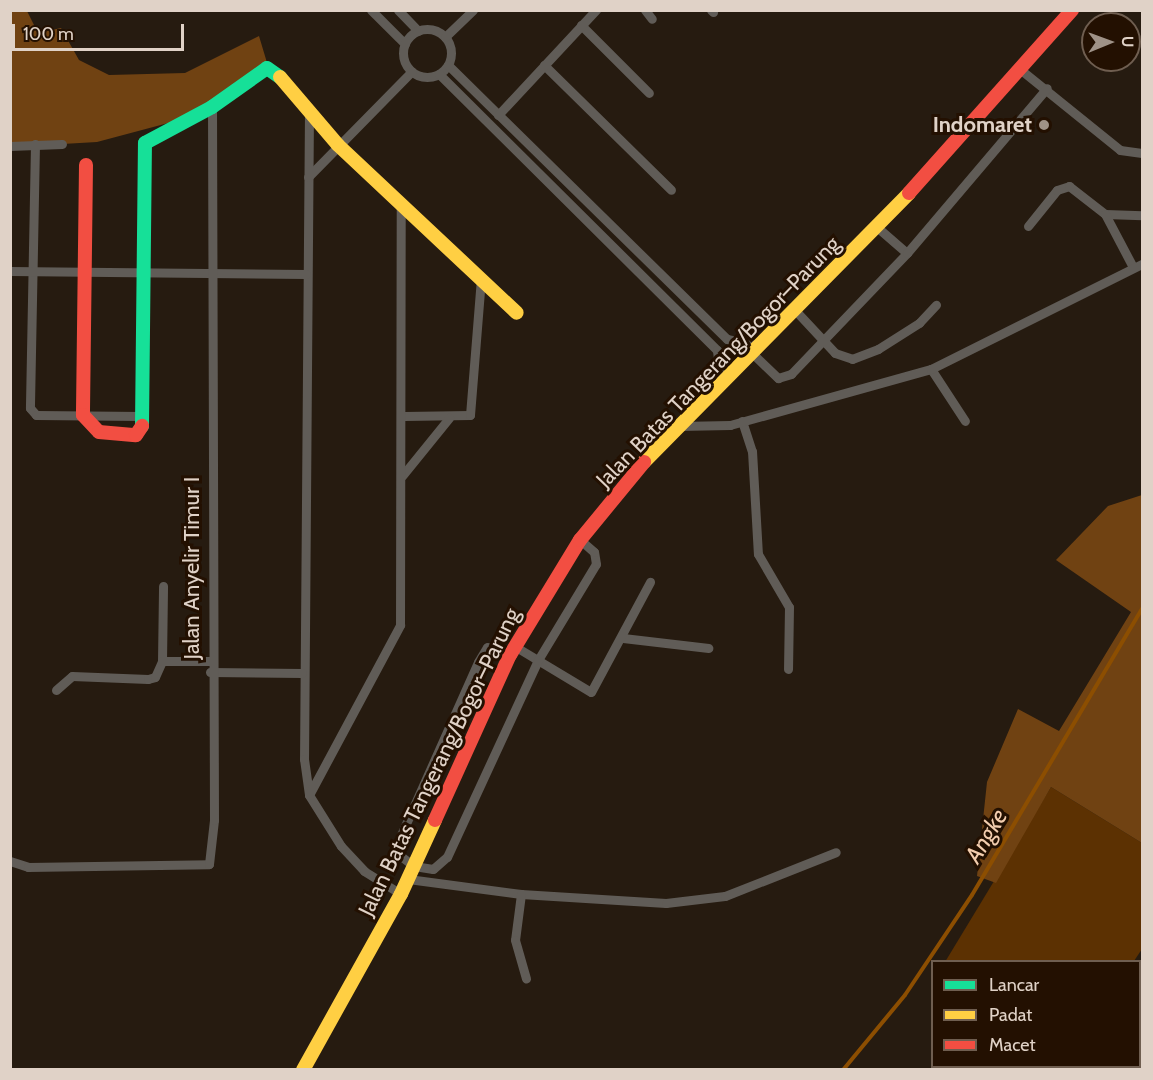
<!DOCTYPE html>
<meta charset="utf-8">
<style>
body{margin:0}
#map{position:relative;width:1153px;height:1080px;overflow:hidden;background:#261b10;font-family:Cabin,sans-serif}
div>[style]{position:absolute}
.green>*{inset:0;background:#5c3102}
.forest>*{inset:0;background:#704212}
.stream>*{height:4px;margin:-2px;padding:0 2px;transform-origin:2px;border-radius:2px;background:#8c4e01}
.street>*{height:9px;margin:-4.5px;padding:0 4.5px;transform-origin:4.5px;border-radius:4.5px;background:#605c57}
.street>.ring{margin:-4.5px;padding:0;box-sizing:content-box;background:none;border:9px solid #605c57;border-radius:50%}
.fast>*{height:14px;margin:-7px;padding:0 7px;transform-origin:7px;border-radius:7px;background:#16e098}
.slow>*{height:14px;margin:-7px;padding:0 7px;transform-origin:7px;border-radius:7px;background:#ffcf43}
.jam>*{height:14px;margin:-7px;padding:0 7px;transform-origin:7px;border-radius:7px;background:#f24e42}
.dots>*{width:16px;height:16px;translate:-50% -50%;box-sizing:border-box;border:3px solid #231001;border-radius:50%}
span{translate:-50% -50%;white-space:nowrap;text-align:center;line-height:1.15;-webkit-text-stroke:6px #231001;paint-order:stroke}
.poi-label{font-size:22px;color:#e0d2c7;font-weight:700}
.right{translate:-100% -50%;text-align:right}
.street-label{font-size:22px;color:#e0d2c7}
.water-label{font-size:24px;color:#f3cdae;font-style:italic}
.frame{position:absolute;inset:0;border:12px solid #e0d2c7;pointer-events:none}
.legend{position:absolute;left:931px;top:960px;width:210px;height:108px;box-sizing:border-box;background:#231001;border:2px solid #6f5e50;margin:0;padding:8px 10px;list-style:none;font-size:18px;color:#e0d2c7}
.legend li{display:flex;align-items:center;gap:12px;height:30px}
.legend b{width:30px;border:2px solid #6f5e50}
.north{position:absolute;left:1081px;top:12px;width:60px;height:60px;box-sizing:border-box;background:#231001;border:2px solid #6f5e50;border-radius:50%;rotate:89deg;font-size:16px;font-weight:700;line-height:24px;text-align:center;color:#e0d2c7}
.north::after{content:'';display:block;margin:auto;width:21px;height:27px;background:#9f9287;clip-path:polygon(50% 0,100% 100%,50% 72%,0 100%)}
.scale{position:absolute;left:12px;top:24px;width:172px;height:27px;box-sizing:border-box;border:3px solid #e0d2c7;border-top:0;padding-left:8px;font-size:18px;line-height:21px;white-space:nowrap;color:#e0d2c7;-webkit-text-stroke:4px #231001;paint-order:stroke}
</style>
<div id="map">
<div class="green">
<i style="clip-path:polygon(1051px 787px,1142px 843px,1142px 949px,1134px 961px,945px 962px)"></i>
<i style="clip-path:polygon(1140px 981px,1142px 1069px,974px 1069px,1140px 1066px)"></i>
</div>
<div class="forest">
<i style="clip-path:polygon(11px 11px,27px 11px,38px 33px,61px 28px,79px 60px,109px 75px,185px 73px,259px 36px,268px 66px,187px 118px,97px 142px,11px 147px)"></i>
<i style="clip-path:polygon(1142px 495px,1142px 843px,1051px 787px,996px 883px,977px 876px,987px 782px,1018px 709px,1059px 731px,1131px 612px,1056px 560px,1108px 506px)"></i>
</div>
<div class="stream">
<i style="left:843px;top:1070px;width:97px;rotate:-50.4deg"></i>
<i style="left:905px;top:995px;width:120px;rotate:-56.2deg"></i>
<i style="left:972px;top:895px;width:333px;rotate:-59.3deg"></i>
</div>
<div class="street">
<i style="left:371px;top:10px;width:48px;rotate:45deg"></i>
<i style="left:398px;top:10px;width:29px;rotate:46deg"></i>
<i style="left:645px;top:10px;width:11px;rotate:52deg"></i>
<i style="left:711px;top:10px;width:3px;rotate:45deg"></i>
<i style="left:581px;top:25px;width:96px;rotate:45deg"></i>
<i class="ring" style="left:403px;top:29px;width:39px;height:39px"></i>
<i style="left:445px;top:37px;width:39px;rotate:-44deg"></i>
<i style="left:448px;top:65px;width:391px;rotate:44.5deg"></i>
<i style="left:727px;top:339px;width:34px;rotate:12deg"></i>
<i style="left:544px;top:65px;width:178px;rotate:44.5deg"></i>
<i style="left:1021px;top:70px;width:127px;rotate:38.9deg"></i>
<i style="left:1120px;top:150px;width:22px;rotate:8deg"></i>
<i style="left:439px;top:74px;width:392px;rotate:44.8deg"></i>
<i style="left:717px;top:350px;width:36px;rotate:84deg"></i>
<i style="left:309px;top:111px;width:648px;rotate:90.44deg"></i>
<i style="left:304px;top:759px;width:36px;rotate:82deg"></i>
<i style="left:309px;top:795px;width:60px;rotate:57.9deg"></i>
<i style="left:341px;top:846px;width:34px;rotate:47deg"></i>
<i style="left:364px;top:871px;width:44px;rotate:31.9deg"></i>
<i style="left:498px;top:115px;width:144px;rotate:-47deg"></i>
<i style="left:35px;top:144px;width:264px;rotate:91.1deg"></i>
<i style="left:30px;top:408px;width:9px;rotate:49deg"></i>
<i style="left:36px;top:415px;width:105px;rotate:0.5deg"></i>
<i style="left:10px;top:146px;width:52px;rotate:-2.2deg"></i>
<i style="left:308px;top:177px;width:148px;rotate:-45.5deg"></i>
<i style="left:1105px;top:214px;width:37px;rotate:2deg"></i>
<i style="left:1028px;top:226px;width:46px;rotate:-51.1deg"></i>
<i style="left:1057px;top:190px;width:13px;rotate:-18deg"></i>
<i style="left:1069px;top:186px;width:46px;rotate:37.9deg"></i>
<i style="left:1105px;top:214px;width:60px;rotate:62.2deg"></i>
<i style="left:878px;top:228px;width:38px;rotate:41deg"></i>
<i style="left:10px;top:271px;width:296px;rotate:0.6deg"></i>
<i style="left:794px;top:309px;width:60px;rotate:47deg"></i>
<i style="left:835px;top:353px;width:18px;rotate:19deg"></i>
<i style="left:852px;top:359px;width:28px;rotate:-21deg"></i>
<i style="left:878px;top:349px;width:49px;rotate:-32.4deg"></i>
<i style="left:919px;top:323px;width:25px;rotate:-47deg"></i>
<i style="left:753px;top:354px;width:35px;rotate:44deg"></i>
<i style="left:778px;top:378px;width:14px;rotate:-17deg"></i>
<i style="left:791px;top:374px;width:168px;rotate:-46.2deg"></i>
<i style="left:907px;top:253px;width:216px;rotate:-49.7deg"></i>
<i style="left:931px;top:369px;width:62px;rotate:56.8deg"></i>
<i style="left:404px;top:416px;width:66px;rotate:-0.9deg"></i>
<i style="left:470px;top:415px;width:138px;rotate:-85.4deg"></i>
<i style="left:742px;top:421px;width:32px;rotate:72deg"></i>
<i style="left:752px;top:451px;width:103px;rotate:86.7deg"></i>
<i style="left:758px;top:554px;width:61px;rotate:59.7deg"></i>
<i style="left:789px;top:607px;width:62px;rotate:90.9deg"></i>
<i style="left:679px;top:426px;width:51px;rotate:-1.1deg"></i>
<i style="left:730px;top:425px;width:209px;rotate:-15.6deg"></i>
<i style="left:931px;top:369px;width:236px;rotate:-26.5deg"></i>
<i style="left:402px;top:476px;width:75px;rotate:-51deg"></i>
<i style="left:623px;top:638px;width:86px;rotate:6.7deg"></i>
<i style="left:516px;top:647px;width:87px;rotate:31deg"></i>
<i style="left:591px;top:692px;width:125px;rotate:-61.8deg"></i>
<i style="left:510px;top:655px;width:24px;rotate:-161deg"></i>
<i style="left:487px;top:647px;width:17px;rotate:121deg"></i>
<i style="left:478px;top:662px;width:207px;rotate:114deg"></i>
<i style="left:394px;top:851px;width:25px;rotate:37deg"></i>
<i style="left:414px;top:866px;width:19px;rotate:9deg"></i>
<i style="left:433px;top:869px;width:18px;rotate:-41deg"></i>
<i style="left:447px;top:857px;width:217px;rotate:-65.2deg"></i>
<i style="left:538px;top:660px;width:112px;rotate:-58.9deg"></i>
<i style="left:596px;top:564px;width:12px;rotate:-99deg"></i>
<i style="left:594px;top:552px;width:18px;rotate:-139deg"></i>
<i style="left:162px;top:661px;width:75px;rotate:-89.2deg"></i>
<i style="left:210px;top:672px;width:92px;rotate:0.6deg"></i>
<i style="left:56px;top:690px;width:21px;rotate:-41deg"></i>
<i style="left:72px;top:676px;width:76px;rotate:2.3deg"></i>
<i style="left:148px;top:679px;width:7px;rotate:-16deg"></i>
<i style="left:155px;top:677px;width:17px;rotate:-66deg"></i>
<i style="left:162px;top:661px;width:49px"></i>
<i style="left:309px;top:795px;width:193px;rotate:-61.8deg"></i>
<i style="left:400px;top:625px;width:423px;rotate:-89.9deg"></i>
<i style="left:10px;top:861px;width:19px;rotate:18deg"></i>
<i style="left:28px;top:867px;width:181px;rotate:-0.9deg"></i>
<i style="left:209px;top:864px;width:44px;rotate:-83.5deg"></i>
<i style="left:214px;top:820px;width:713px;rotate:-90.16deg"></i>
<i style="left:408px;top:879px;width:114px;rotate:7.6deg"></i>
<i style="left:521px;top:894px;width:145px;rotate:3.6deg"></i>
<i style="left:666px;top:903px;width:59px;rotate:-6.8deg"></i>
<i style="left:725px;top:896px;width:119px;rotate:-21.6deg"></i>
<i style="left:521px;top:894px;width:46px;rotate:97.4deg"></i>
<i style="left:515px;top:940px;width:40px;rotate:74deg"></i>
</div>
<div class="fast">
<i style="left:142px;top:426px;width:283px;rotate:-89.4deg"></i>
<i style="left:145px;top:143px;width:76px;rotate:-28.2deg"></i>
<i style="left:212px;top:107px;width:67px;rotate:-35.3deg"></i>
<i style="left:267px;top:68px;width:16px;rotate:35deg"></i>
</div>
<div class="slow">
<i style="left:280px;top:77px;width:89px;rotate:49.5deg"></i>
<i style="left:338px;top:145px;width:245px;rotate:43.2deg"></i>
<i style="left:644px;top:462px;width:378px;rotate:-45.4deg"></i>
<i style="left:303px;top:1070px;width:201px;rotate:-60.9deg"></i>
<i style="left:401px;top:894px;width:81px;rotate:-65.3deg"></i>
</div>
<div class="jam">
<i style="left:86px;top:165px;width:250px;rotate:90.7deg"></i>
<i style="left:83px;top:415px;width:23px;rotate:47deg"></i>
<i style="left:99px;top:432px;width:37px;rotate:5deg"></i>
<i style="left:136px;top:435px;width:11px;rotate:-56deg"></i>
<i style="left:909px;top:193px;width:245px;rotate:-48.3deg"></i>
<i style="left:435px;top:820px;width:181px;rotate:-65.6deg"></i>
<i style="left:510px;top:655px;width:135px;rotate:-58.7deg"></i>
<i style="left:580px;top:540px;width:101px;rotate:-50.6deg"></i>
</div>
<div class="dots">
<i style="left:1044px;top:125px;background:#9f9287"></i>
</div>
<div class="poi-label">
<span class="right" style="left:1032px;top:125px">Indomaret</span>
</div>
<div class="street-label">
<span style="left:718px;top:362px;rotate:-46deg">Jalan Batas Tangerang/Bogor–Parung</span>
<span style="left:192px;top:568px;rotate:-90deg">Jalan Anyelir Timur I</span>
<span style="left:439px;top:762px;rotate:-64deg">Jalan Batas Tangerang/Bogor–Parung</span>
</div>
<div class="water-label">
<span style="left:986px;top:836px;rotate:-59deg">Angke</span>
</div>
<div class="frame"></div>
<ul class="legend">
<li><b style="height:8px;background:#16e098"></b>Lancar</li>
<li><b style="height:8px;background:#ffcf43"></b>Padat</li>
<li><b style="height:8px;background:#f24e42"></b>Macet</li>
</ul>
<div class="north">U</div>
<div class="scale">100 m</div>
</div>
